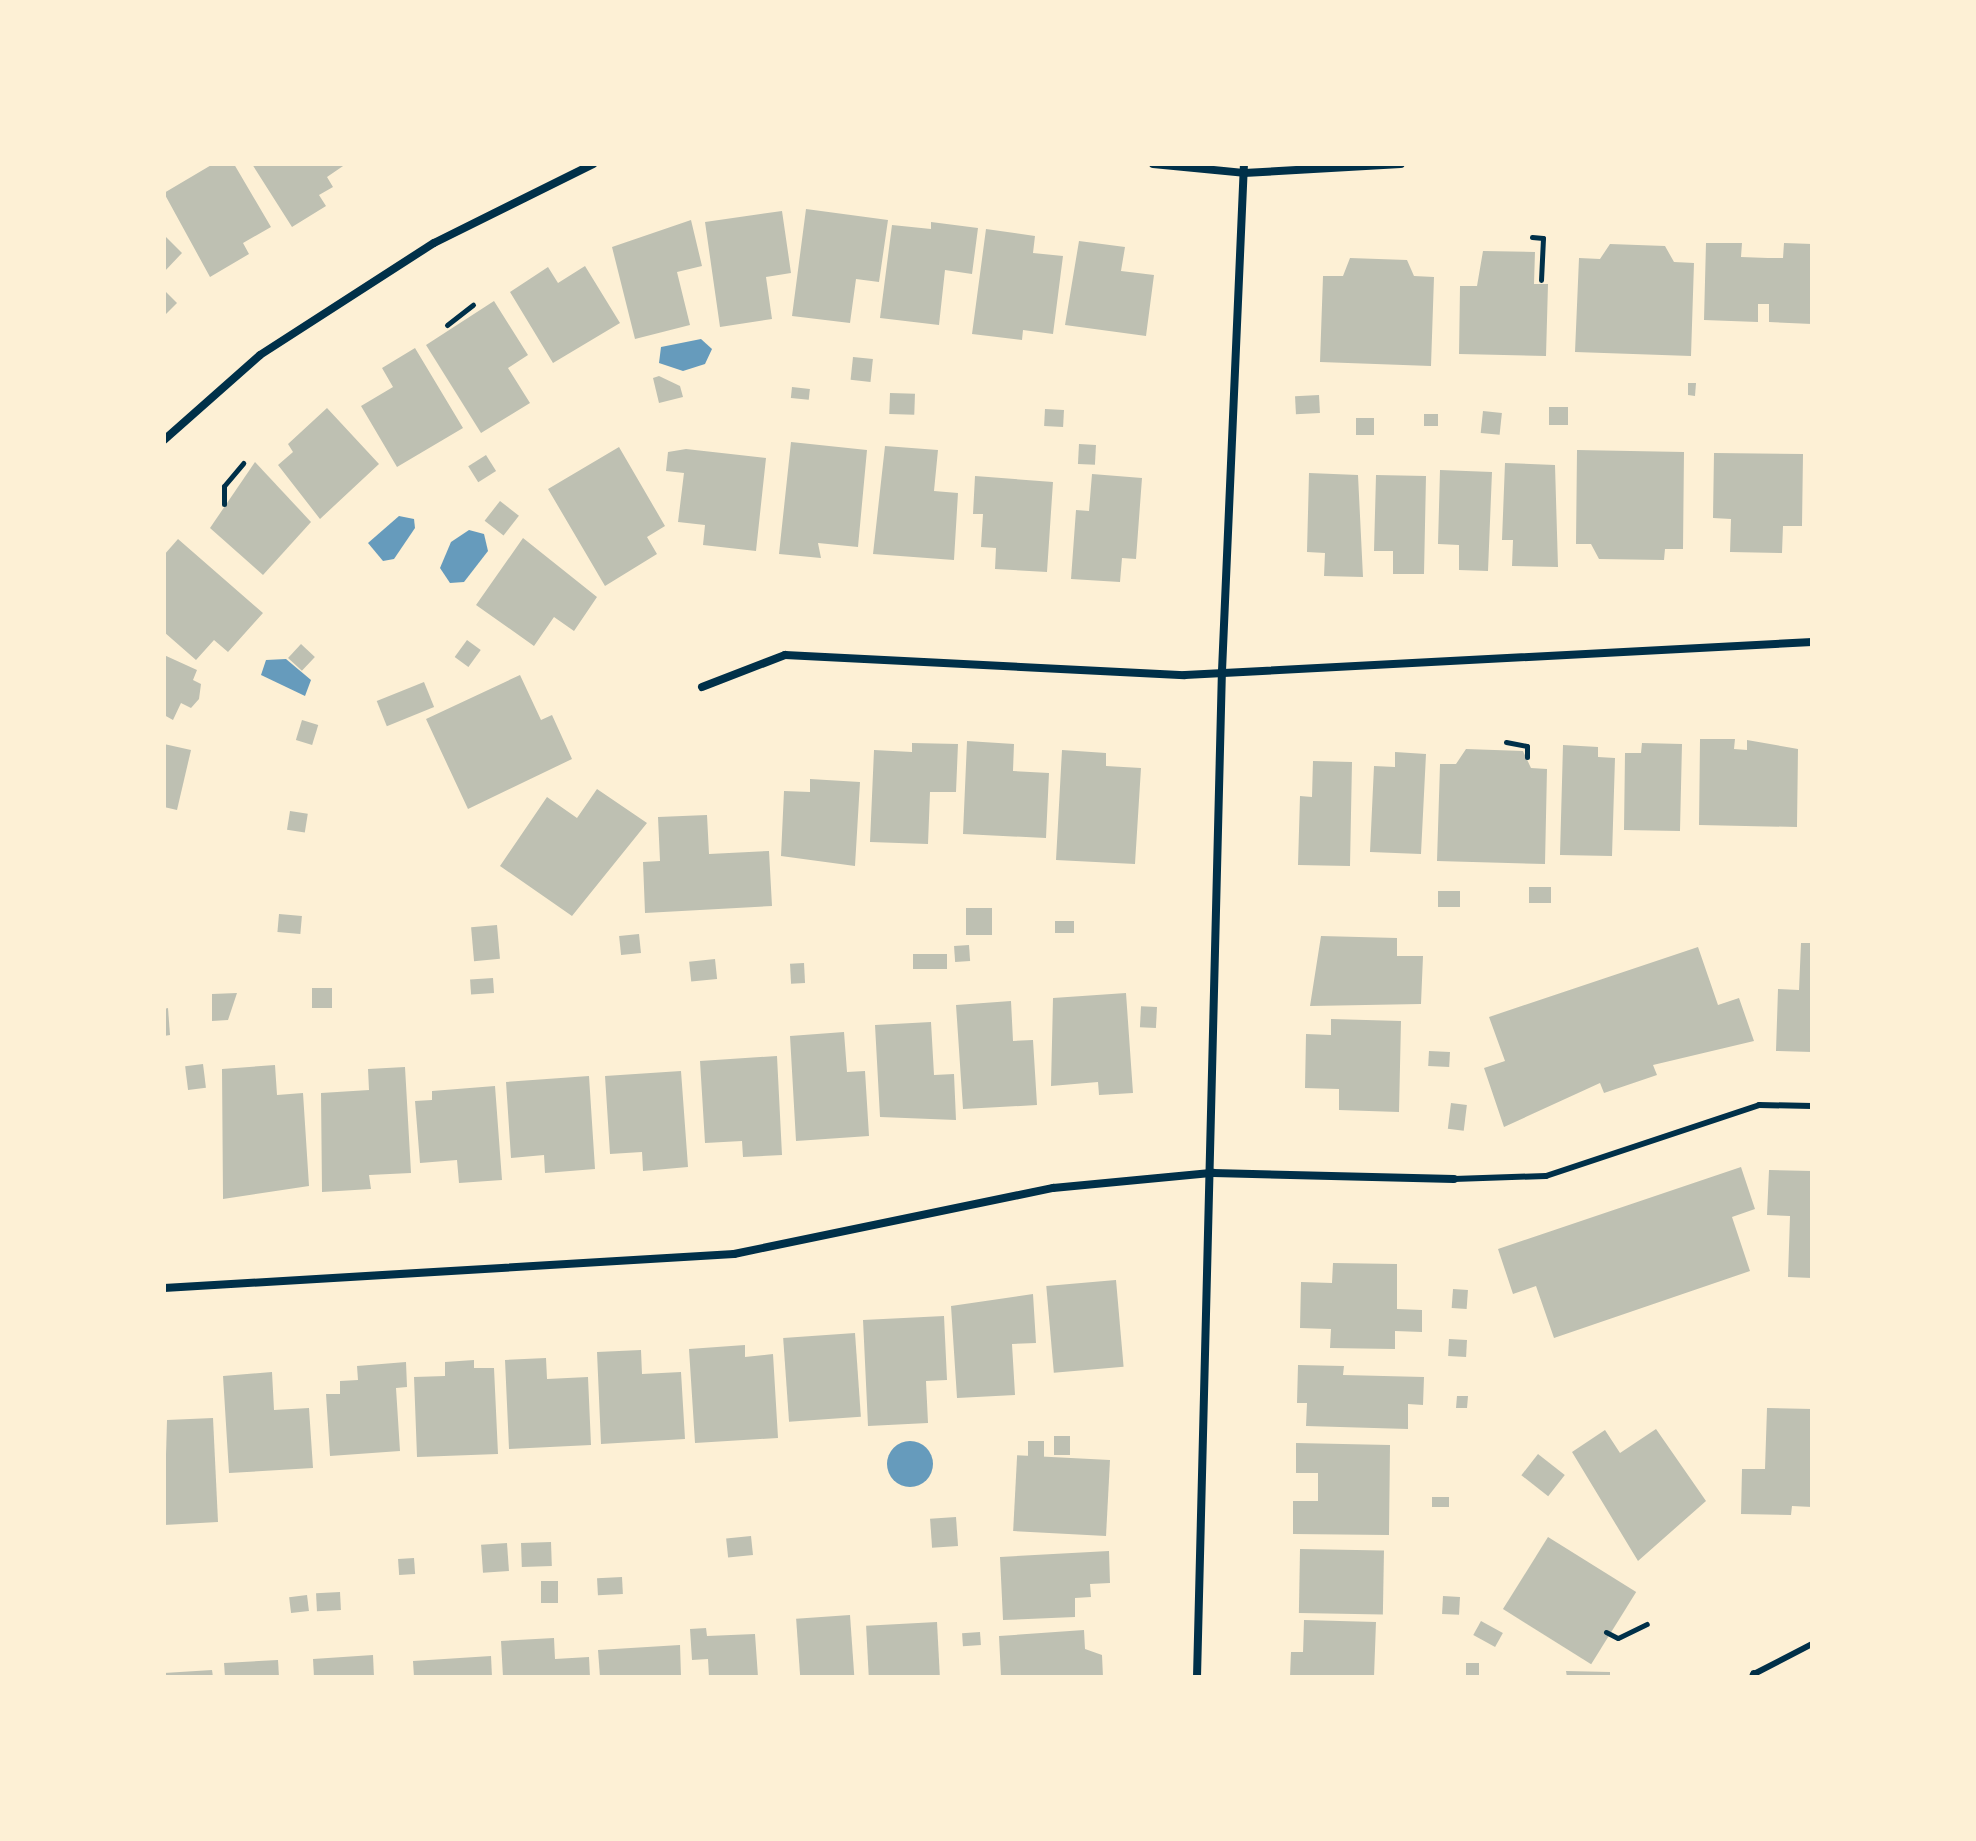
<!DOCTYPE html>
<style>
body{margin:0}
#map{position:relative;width:1976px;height:1841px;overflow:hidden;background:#fdf0d5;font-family:Spectral,serif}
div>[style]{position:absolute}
.water>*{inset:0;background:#669bbc}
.round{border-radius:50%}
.building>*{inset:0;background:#bec0b2;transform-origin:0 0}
.path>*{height:5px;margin:-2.5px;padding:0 2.5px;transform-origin:2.5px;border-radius:2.5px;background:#003049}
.service>*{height:6px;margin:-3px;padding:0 3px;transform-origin:3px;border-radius:3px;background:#003049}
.minor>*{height:8px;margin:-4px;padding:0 4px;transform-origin:4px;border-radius:4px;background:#003049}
span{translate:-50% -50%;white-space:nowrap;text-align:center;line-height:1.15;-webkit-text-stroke:6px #fdf0d5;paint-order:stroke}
.frame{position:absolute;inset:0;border:166px solid #fdf0d5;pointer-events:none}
</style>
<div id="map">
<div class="water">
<i style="clip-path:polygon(701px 339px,712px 349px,705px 364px,683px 371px,659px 363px,661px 347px)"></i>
<i style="clip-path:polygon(399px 516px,414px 519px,415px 528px,394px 559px,383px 561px,368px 543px)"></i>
<i style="clip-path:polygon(469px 530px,484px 534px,488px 551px,464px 582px,450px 583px,440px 568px,451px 542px)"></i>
<i style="clip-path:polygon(286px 659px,311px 680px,305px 696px,261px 675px,266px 660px)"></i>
<i class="round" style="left:887px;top:1441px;width:46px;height:46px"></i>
</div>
<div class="building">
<i style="clip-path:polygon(213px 164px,234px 164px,271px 227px,243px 243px,249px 254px,210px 277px,164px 193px)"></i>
<i style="clip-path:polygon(252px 164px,346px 164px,327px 177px,333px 187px,319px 195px,326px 206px,292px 227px)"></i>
<i style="clip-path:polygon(806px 209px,888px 220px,879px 282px,856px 279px,850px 323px,792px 316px)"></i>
<i style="clip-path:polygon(782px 211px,791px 273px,766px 277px,772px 319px,720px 327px,705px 222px)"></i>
<i style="clip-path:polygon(691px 220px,702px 266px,677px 272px,690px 325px,635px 339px,612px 247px)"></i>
<i style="clip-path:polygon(931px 222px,978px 228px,972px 274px,945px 270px,939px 325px,880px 318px,892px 225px,931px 229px)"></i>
<i style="clip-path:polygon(986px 229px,1035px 236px,1033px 253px,1063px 256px,1053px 334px,1023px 330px,1022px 340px,972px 334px)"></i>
<i style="clip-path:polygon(164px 235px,182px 253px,164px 272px)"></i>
<i style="clip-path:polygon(1079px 241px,1125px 247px,1121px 271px,1154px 275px,1146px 336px,1065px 325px)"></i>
<i style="clip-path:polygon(1706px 243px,1742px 243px,1741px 257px,1768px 258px,1783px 258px,1784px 243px,1812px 244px,1812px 324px,1769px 322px,1769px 304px,1758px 304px,1758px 322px,1704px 320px)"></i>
<i style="clip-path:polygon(1610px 244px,1665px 246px,1674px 262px,1694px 263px,1691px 356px,1575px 352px,1579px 258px,1600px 259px)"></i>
<i style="clip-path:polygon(1483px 251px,1535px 252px,1534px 284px,1548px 284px,1546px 356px,1459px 354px,1460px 286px,1477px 286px)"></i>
<i style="clip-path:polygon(1350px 258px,1407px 260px,1414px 276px,1434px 277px,1431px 366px,1320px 362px,1323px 276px,1343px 276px)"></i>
<i style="clip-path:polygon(585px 266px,620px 323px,553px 363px,510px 292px,548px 267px,558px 283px)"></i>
<i style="clip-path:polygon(164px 290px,177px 303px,164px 316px)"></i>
<i style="clip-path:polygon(494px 301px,528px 355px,508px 368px,530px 403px,481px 433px,426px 345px)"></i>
<i style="clip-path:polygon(415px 348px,463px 428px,397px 467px,361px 406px,393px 387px,382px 368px)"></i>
<i style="left:853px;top:357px;width:20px;height:23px;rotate:6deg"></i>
<i style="clip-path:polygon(659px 376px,680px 386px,683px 397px,659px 403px,653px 378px)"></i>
<i style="clip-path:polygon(1688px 383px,1696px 383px,1695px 396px,1688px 395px)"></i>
<i style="left:792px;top:387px;width:18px;height:11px;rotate:6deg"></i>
<i style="left:890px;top:393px;width:25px;height:21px;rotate:2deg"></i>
<i style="left:1319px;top:395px;width:18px;height:24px;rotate:87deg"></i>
<i style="left:1549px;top:407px;width:19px;height:18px"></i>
<i style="clip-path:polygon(327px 408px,379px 464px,320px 519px,278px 465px,293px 452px,288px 444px)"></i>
<i style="left:1045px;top:409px;width:19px;height:17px;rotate:3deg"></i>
<i style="left:1483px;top:411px;width:19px;height:22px;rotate:6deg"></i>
<i style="left:1424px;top:414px;width:14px;height:12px"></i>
<i style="left:1356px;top:418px;width:18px;height:17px"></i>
<i style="clip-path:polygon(791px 442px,867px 450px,858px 547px,818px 543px,821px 558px,779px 554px)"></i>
<i style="left:1079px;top:444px;width:17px;height:20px;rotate:3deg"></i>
<i style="clip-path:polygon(885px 446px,938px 450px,934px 491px,958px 493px,954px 560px,873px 554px)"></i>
<i style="clip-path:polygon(619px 447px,665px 526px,647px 537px,657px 554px,605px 586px,548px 489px)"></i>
<i style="clip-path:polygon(686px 449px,766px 458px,756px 551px,703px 545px,705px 525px,678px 522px,684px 473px,666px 471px,668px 452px)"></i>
<i style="clip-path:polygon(1577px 450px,1684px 452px,1683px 549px,1665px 549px,1664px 560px,1599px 559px,1591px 544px,1576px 544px)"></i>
<i style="clip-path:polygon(1714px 453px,1803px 454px,1802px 526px,1783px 526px,1782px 553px,1730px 552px,1731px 519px,1713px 518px)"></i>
<i style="left:486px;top:455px;width:19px;height:21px;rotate:58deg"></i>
<i style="clip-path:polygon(255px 462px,311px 522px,263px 575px,210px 528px)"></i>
<i style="clip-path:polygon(1505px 463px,1555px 465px,1558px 567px,1512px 566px,1513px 540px,1502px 540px)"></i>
<i style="clip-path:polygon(1440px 470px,1492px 472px,1488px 571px,1459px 570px,1459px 545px,1438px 544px)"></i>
<i style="clip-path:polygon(1309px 473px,1358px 475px,1363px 577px,1324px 576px,1325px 553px,1307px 552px)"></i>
<i style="clip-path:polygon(1092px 474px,1142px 478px,1136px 559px,1122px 558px,1120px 582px,1071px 579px,1076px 510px,1089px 511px)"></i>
<i style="clip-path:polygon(1376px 475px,1426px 476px,1424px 574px,1393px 574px,1393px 551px,1374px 551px)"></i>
<i style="clip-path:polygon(975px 476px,1053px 482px,1047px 572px,995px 569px,996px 548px,981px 547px,983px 514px,973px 514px)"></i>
<i style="left:500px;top:501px;width:24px;height:25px;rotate:38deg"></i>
<i style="clip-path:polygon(523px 538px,597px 597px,574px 631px,554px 617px,534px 646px,476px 605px)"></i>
<i style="clip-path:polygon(178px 539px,263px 613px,228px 652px,214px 640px,196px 660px,164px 632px,164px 555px)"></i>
<i style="left:467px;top:640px;width:17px;height:21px;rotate:36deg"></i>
<i style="left:301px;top:644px;width:19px;height:19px;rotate:43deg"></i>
<i style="clip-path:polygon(164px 655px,197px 670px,193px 680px,201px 684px,199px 699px,191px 708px,181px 703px,173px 720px,164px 715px)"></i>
<i style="clip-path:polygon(520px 675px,541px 720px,552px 715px,572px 759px,468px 809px,426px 719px)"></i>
<i style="left:424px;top:682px;width:27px;height:51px;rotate:68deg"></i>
<i style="left:302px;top:720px;width:17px;height:21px;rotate:17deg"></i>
<i style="clip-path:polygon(1700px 739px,1735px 739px,1734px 749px,1747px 750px,1747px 740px,1798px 749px,1797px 827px,1699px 825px)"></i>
<i style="clip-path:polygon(967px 741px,1014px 744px,1013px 771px,1049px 773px,1046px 838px,963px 834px)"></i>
<i style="clip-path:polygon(912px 743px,958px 744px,956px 792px,930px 792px,928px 844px,870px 842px,874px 750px,912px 752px)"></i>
<i style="clip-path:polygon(1642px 743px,1682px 744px,1680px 831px,1624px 830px,1625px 753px,1641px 753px)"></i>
<i style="clip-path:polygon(164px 744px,191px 750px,177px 810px,164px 807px)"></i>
<i style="clip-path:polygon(1563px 745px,1598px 747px,1598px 757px,1615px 758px,1612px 856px,1560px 855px)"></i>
<i style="clip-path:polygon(1466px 749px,1523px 751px,1531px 768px,1547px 769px,1545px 864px,1437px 861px,1440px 764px,1456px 764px)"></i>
<i style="clip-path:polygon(1062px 750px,1106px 753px,1106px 766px,1141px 768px,1135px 864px,1056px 860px)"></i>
<i style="clip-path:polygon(1395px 752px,1426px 754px,1421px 854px,1370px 852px,1374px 766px,1395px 767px)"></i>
<i style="clip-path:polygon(1313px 761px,1352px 762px,1350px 866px,1298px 865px,1300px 796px,1312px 797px)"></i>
<i style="clip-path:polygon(810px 779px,860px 782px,855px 866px,781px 856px,784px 791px,810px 792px)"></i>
<i style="clip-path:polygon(597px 789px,647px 823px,572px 916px,500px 866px,547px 797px,577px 818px)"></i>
<i style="left:290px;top:811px;width:18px;height:19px;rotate:9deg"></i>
<i style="clip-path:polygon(707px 815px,709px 854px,769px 851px,772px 906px,645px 913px,643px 862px,660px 861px,658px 817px)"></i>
<i style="left:1529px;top:887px;width:22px;height:16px"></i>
<i style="left:1438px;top:891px;width:22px;height:16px"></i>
<i style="left:966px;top:908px;width:26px;height:27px"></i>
<i style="left:279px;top:914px;width:23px;height:18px;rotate:5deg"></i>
<i style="left:1055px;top:921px;width:19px;height:12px"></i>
<i style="left:497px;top:925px;width:34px;height:26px;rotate:85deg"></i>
<i style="left:639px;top:934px;width:19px;height:20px;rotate:84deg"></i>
<i style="clip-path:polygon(1321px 936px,1397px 938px,1397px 956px,1423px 956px,1421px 1004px,1310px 1006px)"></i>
<i style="clip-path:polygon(1801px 943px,1812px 943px,1812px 1052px,1776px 1051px,1778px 989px,1799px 990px)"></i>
<i style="left:969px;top:945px;width:16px;height:15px;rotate:86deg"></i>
<i style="clip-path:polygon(1698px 947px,1718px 1005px,1739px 998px,1754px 1041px,1653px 1065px,1657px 1075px,1604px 1093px,1600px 1083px,1504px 1127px,1484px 1068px,1505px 1061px,1489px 1017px)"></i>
<i style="left:947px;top:954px;width:15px;height:34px;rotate:90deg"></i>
<i style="left:715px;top:959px;width:20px;height:26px;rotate:84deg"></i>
<i style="left:804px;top:963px;width:20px;height:14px;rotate:87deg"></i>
<i style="left:493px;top:978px;width:15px;height:23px;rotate:86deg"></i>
<i style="left:312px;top:988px;width:20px;height:20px"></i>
<i style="clip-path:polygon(237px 993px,228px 1020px,212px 1021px,212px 994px)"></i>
<i style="clip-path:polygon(1126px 993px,1133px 1093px,1099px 1095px,1098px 1082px,1051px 1086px,1053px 998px)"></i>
<i style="clip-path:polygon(1011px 1001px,1013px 1041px,1033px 1040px,1037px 1105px,963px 1109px,956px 1005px)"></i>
<i style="left:1157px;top:1007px;width:21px;height:16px;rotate:93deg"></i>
<i style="clip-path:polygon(168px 1008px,170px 1035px,164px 1036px,164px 1009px)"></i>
<i style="clip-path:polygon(1331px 1019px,1401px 1021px,1399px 1112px,1339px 1110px,1339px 1089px,1305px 1088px,1306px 1034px,1331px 1035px)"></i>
<i style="clip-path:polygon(931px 1022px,934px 1075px,954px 1074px,956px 1120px,880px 1117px,875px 1025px)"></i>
<i style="clip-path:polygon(844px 1032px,847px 1072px,865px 1071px,869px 1136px,796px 1141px,790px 1036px)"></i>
<i style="left:1429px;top:1051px;width:21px;height:15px;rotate:3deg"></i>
<i style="clip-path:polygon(777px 1056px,782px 1155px,743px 1157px,742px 1141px,705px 1143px,700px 1061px)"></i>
<i style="left:203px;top:1064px;width:24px;height:18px;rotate:83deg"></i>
<i style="clip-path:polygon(275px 1065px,277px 1095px,303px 1093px,309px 1186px,223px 1199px,222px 1069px)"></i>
<i style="clip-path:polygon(405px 1067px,411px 1173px,369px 1175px,371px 1189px,322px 1192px,321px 1093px,369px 1090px,368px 1069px)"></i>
<i style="clip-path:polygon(681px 1071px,688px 1167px,643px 1171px,642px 1152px,610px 1154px,605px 1076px)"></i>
<i style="clip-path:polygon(589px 1076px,595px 1169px,545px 1173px,544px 1155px,511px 1158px,506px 1082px)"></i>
<i style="clip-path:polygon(495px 1086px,502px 1180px,459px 1183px,457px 1160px,420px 1163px,415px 1101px,432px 1100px,432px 1091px)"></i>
<i style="left:1451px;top:1103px;width:16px;height:26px;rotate:7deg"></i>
<i style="clip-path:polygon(1741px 1167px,1755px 1209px,1732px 1217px,1750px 1271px,1554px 1338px,1536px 1286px,1513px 1294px,1498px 1249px)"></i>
<i style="clip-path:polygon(1769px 1170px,1812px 1171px,1812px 1278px,1788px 1277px,1790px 1216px,1767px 1215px)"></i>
<i style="clip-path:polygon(1333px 1263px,1397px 1264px,1397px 1309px,1422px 1310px,1422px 1332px,1395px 1331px,1395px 1349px,1330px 1348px,1331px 1329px,1300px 1328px,1301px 1282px,1332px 1283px)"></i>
<i style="left:1116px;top:1280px;width:87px;height:70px;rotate:85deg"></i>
<i style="left:1453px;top:1289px;width:15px;height:19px;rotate:4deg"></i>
<i style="clip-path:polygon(1033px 1294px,1036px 1343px,1012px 1344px,1015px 1395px,957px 1398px,951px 1306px)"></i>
<i style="clip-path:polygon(944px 1316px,947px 1380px,926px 1381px,928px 1423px,868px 1426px,863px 1320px)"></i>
<i style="left:855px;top:1333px;width:84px;height:72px;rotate:86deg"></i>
<i style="left:1449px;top:1339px;width:18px;height:17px;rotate:3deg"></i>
<i style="clip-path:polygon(745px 1345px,745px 1357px,773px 1354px,778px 1438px,695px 1443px,689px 1349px)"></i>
<i style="clip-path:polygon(641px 1350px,642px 1374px,681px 1372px,685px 1439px,601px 1444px,597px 1352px)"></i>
<i style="clip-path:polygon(546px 1358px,547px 1379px,588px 1377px,591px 1445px,509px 1449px,505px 1360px)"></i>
<i style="clip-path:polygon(474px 1360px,474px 1368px,494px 1368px,498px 1454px,417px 1457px,414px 1377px,445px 1376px,445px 1362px)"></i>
<i style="clip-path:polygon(406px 1362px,407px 1387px,396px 1388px,400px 1451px,330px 1456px,326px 1394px,340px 1394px,340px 1381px,358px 1380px,357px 1366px)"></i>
<i style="clip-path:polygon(1298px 1365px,1344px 1366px,1343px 1375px,1424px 1377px,1423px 1405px,1408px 1404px,1408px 1429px,1306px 1426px,1307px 1403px,1297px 1403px)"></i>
<i style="clip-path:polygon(272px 1372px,274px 1410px,309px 1408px,313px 1468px,229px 1473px,223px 1376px)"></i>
<i style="clip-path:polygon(1457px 1396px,1468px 1396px,1467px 1408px,1456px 1408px)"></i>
<i style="clip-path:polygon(1767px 1408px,1812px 1409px,1812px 1507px,1792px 1506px,1791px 1515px,1741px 1514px,1742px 1469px,1765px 1469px)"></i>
<i style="clip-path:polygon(213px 1418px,218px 1522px,164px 1525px,167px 1420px)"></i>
<i style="clip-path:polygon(1656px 1429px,1706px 1501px,1638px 1561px,1572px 1452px,1605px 1430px,1620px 1453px)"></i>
<i style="left:1054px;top:1436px;width:16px;height:19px"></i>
<i style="left:1044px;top:1441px;width:16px;height:16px;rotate:90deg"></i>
<i style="clip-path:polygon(1296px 1443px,1390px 1445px,1389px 1535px,1293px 1534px,1293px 1501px,1318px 1501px,1318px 1473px,1296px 1473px)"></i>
<i style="left:1538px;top:1454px;width:34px;height:27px;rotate:38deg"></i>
<i style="left:1110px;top:1460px;width:76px;height:93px;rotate:93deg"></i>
<i style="left:1432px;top:1497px;width:17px;height:10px"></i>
<i style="left:956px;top:1517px;width:29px;height:26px;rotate:86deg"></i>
<i style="left:751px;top:1536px;width:19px;height:25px;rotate:84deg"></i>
<i style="left:1548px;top:1537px;width:104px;height:85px;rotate:32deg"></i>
<i style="left:551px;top:1542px;width:24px;height:30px;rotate:88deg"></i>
<i style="left:507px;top:1543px;width:28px;height:26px;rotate:86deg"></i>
<i style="left:1300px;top:1549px;width:84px;height:64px;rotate:1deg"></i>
<i style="clip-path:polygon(1109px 1551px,1110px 1583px,1090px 1584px,1091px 1597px,1075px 1598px,1075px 1617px,1003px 1620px,1000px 1557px)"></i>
<i style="left:414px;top:1558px;width:16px;height:16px;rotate:86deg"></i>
<i style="left:622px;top:1577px;width:17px;height:25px;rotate:87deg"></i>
<i style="left:541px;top:1581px;width:17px;height:22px"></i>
<i style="left:340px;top:1592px;width:18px;height:24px;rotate:87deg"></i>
<i style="left:307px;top:1595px;width:16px;height:18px;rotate:83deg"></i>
<i style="left:1443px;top:1596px;width:17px;height:18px;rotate:3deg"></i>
<i style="left:850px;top:1615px;width:62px;height:54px;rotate:86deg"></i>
<i style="clip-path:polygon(1304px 1620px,1376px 1622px,1374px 1677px,1290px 1677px,1291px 1652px,1303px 1652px)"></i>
<i style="left:1481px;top:1621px;width:25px;height:16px;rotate:29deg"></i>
<i style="left:937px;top:1622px;width:55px;height:71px;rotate:87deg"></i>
<i style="clip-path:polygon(706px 1628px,707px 1636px,755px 1634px,758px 1677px,709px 1677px,708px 1659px,692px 1660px,690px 1629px)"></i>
<i style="clip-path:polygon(1084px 1630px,1085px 1649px,1102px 1655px,1103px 1677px,1001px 1677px,999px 1636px)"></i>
<i style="left:980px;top:1632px;width:13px;height:18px;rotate:86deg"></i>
<i style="clip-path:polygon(554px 1638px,555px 1659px,589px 1657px,590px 1677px,503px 1677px,501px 1641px)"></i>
<i style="clip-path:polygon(680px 1645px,681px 1677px,600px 1677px,598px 1650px)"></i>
<i style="clip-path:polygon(373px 1655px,374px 1677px,314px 1677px,313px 1659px)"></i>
<i style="clip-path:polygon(491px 1656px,492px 1677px,414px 1677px,413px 1661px)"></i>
<i style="clip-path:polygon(278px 1660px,279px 1677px,225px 1677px,224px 1663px)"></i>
<i style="left:1479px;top:1663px;width:14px;height:13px;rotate:90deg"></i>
<i style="clip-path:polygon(212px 1670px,213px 1677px,164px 1677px,164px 1673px)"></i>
<i style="clip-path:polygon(1566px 1671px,1610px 1672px,1610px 1677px,1567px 1677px)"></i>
</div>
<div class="path">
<i style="left:1532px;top:237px;width:11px;rotate:5deg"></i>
<i style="left:1543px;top:238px;width:42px;rotate:92.7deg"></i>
<i style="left:447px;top:325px;width:33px;rotate:-38deg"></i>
<i style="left:224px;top:504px;width:18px;rotate:-90deg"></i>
<i style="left:224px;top:486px;width:30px;rotate:-50deg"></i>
<i style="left:1506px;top:742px;width:21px;rotate:11deg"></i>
<i style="left:1527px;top:746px;width:11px;rotate:90deg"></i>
<i style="left:1606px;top:1632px;width:13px;rotate:27deg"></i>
<i style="left:1618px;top:1638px;width:32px;rotate:-26deg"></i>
</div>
<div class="service">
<i style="left:1454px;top:1179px;width:92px;rotate:-1.9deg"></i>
<i style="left:1546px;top:1176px;width:225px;rotate:-18.4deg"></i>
<i style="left:1759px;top:1105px;width:53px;rotate:1.1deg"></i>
<i style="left:1754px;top:1674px;width:65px;rotate:-27.3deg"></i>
</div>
<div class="minor">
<i style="left:1153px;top:164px;width:91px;rotate:5.6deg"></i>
<i style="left:1244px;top:173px;width:157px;rotate:-3.3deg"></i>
<i style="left:164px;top:440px;width:128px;rotate:-41.5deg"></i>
<i style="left:260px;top:355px;width:207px;rotate:-32.8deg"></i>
<i style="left:434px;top:243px;width:178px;rotate:-26.4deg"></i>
<i style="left:702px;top:687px;width:89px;rotate:-21.1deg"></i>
<i style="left:785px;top:655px;width:400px;rotate:2.9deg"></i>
<i style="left:1185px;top:675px;width:628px;rotate:-3.01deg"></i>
<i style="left:164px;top:1288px;width:571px;rotate:-3.41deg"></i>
<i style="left:734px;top:1254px;width:326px;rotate:-11.7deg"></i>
<i style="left:1053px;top:1188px;width:161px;rotate:-5.4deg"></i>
<i style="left:1213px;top:1173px;width:241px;rotate:1.4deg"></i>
<i style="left:1197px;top:1677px;width:1006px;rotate:-88.58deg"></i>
<i style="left:1222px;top:671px;width:507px;rotate:-87.52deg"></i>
<i style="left:1753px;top:1677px;width:3px;rotate:-72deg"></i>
</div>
<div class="frame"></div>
</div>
